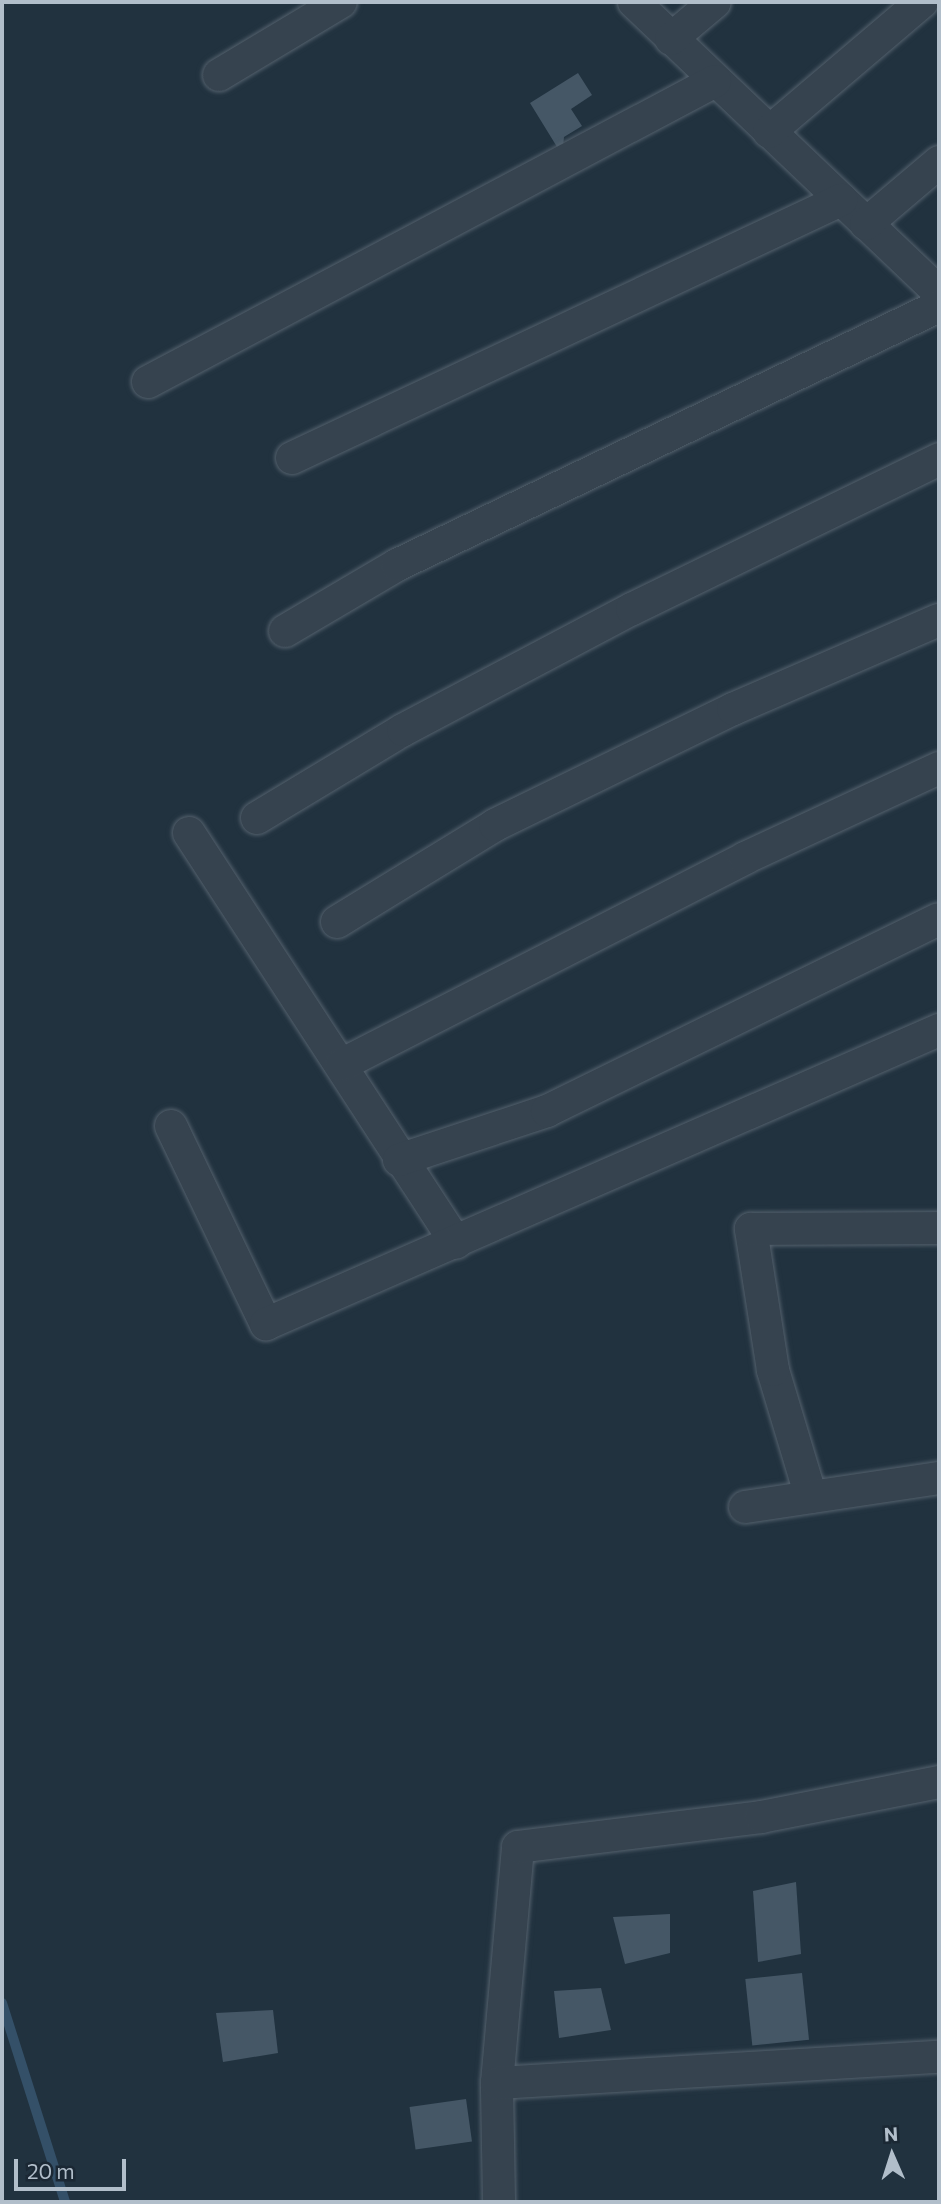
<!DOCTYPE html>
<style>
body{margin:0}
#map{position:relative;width:941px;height:2204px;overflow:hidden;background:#21323f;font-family:Commissioner,sans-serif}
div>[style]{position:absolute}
.stream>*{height:10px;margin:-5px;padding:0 5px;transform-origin:5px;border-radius:5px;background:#345068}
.building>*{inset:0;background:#455766;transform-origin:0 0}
.roads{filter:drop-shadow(0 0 2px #54616d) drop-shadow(0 0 2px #54616d)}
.minor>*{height:32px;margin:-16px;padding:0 16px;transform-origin:16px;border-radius:16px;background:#36434f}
span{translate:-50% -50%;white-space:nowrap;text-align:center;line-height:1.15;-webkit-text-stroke:7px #1b2834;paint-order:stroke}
.frame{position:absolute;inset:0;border:4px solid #b1beca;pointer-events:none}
.north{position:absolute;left:857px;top:2120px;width:70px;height:70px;-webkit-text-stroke:5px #1b2834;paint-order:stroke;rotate:357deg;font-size:19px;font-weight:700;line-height:28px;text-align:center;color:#b1beca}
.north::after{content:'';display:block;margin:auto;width:24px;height:32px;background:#b1beca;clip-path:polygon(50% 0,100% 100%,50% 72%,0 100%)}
.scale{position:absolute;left:14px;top:2159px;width:112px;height:32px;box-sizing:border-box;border:4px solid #b1beca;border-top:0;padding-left:9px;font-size:21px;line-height:24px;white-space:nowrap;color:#b1beca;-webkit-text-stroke:5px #1b2834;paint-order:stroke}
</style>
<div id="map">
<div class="stream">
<i style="left:2px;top:2003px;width:209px;rotate:72.4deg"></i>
</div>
<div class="building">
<i style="clip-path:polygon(578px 73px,592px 95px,571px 109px,582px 126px,564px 137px,562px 155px,530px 103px)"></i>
<i style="clip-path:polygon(796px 1882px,801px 1954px,758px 1962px,753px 1891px)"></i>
<i style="clip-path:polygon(670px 1914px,670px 1953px,625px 1964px,613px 1917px)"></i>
<i style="left:802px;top:1973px;width:67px;height:57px;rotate:84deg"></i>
<i style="clip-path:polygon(601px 1988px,611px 2030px,559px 2038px,554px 1991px)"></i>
<i style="clip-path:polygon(273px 2010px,278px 2053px,223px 2062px,216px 2013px)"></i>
<i style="left:466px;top:2099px;width:43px;height:57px;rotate:82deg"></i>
</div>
<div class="roads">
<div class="minor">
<i style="left:634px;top:2px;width:421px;rotate:43.6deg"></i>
<i style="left:671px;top:39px;width:57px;rotate:-40.1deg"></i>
<i style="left:219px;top:75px;width:142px;rotate:-30.9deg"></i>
<i style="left:769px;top:132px;width:201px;rotate:-40.4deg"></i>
<i style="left:866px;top:224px;width:96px;rotate:-40.3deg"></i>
<i style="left:148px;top:382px;width:642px;rotate:-27.96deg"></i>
<i style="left:292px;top:458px;width:607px;rotate:-25.17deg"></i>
<i style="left:285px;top:631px;width:130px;rotate:-30.5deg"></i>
<i style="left:397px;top:565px;width:601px;rotate:-25.54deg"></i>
<i style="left:257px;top:818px;width:170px;rotate:-31.1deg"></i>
<i style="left:403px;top:730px;width:259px;rotate:-27.9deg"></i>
<i style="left:632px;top:609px;width:342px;rotate:-26deg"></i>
<i style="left:189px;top:833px;width:489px;rotate:56.9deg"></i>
<i style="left:337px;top:922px;width:185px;rotate:-31.5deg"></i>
<i style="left:495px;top:825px;width:265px;rotate:-26deg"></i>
<i style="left:733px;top:709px;width:224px;rotate:-23.4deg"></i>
<i style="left:341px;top:1065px;width:454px;rotate:-27.1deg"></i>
<i style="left:745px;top:858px;width:214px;rotate:-24.9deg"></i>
<i style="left:171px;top:1126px;width:220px;rotate:64.4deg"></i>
<i style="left:266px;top:1324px;width:734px;rotate:-23.6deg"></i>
<i style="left:399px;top:1160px;width:156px;rotate:-18.3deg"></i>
<i style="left:547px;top:1111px;width:436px;rotate:-26.1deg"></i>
<i style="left:811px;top:1497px;width:133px;rotate:-106.7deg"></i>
<i style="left:773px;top:1370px;width:143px;rotate:-98.9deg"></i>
<i style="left:751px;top:1229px;width:188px;rotate:-0.3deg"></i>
<i style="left:745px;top:1507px;width:196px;rotate:-8.5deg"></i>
<i style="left:497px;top:2083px;width:237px;rotate:-84.9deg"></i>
<i style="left:518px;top:1847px;width:245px;rotate:-7deg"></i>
<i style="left:761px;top:1817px;width:181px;rotate:-11.1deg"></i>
<i style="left:499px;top:2202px;width:119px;rotate:-91deg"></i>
<i style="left:497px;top:2083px;width:443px;rotate:-3.4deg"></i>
</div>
</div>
<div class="frame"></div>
<div class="north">N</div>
<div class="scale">20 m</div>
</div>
